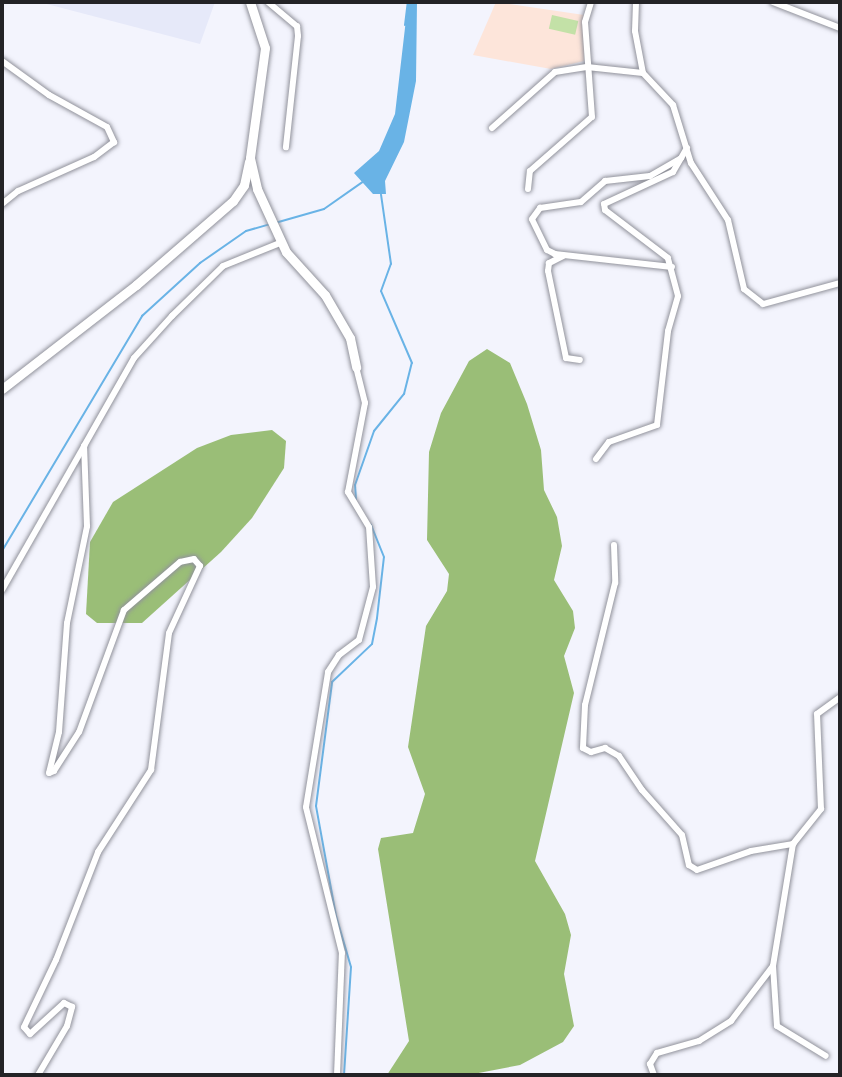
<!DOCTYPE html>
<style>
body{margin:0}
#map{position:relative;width:842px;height:1077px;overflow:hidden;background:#f3f4fd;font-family:"Exo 2",sans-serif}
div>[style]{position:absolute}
.built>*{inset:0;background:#e6e9f9}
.education>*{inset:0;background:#fde5da}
.green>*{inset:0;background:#c3e1a7;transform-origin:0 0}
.forest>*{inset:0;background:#9abe77}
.water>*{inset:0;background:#69b3e6}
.stream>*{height:2px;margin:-1px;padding:0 1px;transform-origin:1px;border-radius:1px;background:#69b3e6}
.roads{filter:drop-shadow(0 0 2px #91929b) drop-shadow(0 0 2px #91929b)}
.street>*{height:6px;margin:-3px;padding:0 3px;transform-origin:3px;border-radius:3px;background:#fff}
.secondary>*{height:9px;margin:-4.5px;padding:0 4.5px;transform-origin:4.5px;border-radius:4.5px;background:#fff}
span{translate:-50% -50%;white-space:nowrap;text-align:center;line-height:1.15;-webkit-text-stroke:6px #fff;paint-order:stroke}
.frame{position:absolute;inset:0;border:4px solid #232326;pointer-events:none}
</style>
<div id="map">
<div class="built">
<i style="clip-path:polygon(39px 2px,215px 2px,200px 44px)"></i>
</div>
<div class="education">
<i style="clip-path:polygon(496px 2px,584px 15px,584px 61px,551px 69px,473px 55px)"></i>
</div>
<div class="green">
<i style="left:552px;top:15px;width:27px;height:14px;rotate:13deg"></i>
</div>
<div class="forest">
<i style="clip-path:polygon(487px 349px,510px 363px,527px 404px,541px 450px,544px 490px,557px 517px,562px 546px,554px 580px,573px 611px,575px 628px,564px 656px,574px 693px,535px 861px,565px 914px,571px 935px,564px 974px,574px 1026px,563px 1042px,520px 1065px,468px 1075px,387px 1075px,409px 1041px,378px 849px,381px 838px,413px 833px,425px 794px,408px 747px,426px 626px,447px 591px,449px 574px,427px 540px,429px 452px,441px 413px,469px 361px)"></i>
<i style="clip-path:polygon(272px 430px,286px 441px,284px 468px,252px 518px,221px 552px,142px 623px,97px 623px,86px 614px,90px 542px,113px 502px,197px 448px,231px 435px)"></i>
</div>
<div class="water">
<i style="clip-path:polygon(408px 2px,417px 2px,416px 81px,404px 142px,385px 181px,386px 194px,373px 194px,354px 173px,379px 151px,395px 114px)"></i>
</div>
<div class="stream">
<i style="left:405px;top:25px;width:23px;rotate:-83deg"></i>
<i style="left:275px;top:223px;width:51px;rotate:-15.9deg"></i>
<i style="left:324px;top:209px;width:49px;rotate:-35deg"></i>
<i style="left:356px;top:499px;width:14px;rotate:-94deg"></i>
<i style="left:355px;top:485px;width:57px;rotate:-70.6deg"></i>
<i style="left:374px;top:431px;width:48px;rotate:-51deg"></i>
<i style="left:404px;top:394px;width:32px;rotate:-76deg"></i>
<i style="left:412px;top:363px;width:78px;rotate:-113.3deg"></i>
<i style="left:381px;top:291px;width:29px;rotate:-70deg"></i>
<i style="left:391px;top:264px;width:70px;rotate:-98.2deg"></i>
<i style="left:2px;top:551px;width:274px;rotate:-59.2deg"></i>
<i style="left:142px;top:316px;width:79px;rotate:-42.4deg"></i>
<i style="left:200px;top:263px;width:56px;rotate:-34.8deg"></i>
<i style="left:246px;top:231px;width:25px;rotate:-16deg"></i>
<i style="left:344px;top:1075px;width:108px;rotate:-86.3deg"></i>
<i style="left:351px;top:967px;width:53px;rotate:-106.4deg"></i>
<i style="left:336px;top:916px;width:112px;rotate:-100.3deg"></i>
<i style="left:316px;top:806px;width:125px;rotate:-82.6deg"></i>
<i style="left:332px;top:682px;width:55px;rotate:-43.5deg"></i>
<i style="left:372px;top:644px;width:26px;rotate:-79deg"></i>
<i style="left:377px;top:618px;width:61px;rotate:-83.5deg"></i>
<i style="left:384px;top:557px;width:35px;rotate:-112deg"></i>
</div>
<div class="roads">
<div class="street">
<i style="left:268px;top:2px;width:38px;rotate:40deg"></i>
<i style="left:297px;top:26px;width:10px;rotate:84deg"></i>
<i style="left:298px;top:36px;width:112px;rotate:96.2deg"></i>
<i style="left:773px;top:2px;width:72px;rotate:21.2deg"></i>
<i style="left:2px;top:61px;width:58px;rotate:35.9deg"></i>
<i style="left:49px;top:95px;width:66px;rotate:28.9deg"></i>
<i style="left:107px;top:127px;width:17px;rotate:65deg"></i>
<i style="left:114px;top:142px;width:25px;rotate:143deg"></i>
<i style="left:94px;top:157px;width:83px;rotate:155.9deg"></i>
<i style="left:18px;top:191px;width:21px;rotate:141deg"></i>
<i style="left:643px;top:73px;width:44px;rotate:46.8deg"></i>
<i style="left:673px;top:105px;width:61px;rotate:72.8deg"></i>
<i style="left:691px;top:163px;width:68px;rotate:57deg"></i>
<i style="left:728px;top:220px;width:71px;rotate:76.9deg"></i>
<i style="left:744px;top:289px;width:24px;rotate:38deg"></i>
<i style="left:763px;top:304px;width:80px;rotate:-15.3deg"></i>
<i style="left:492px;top:128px;width:84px;rotate:-41.6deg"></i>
<i style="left:555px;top:72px;width:32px;rotate:-9deg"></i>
<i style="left:587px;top:67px;width:56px;rotate:6.1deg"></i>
<i style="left:643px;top:73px;width:43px;rotate:-100.8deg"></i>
<i style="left:635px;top:31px;width:29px;rotate:-88deg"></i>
<i style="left:528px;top:189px;width:18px;rotate:-84deg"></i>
<i style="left:530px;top:171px;width:82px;rotate:-41.1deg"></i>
<i style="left:592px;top:117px;width:95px;rotate:-94.2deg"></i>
<i style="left:585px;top:22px;width:21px;rotate:-73deg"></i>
<i style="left:563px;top:256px;width:16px;rotate:153deg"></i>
<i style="left:549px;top:263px;width:8px;rotate:97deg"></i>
<i style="left:548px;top:271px;width:89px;rotate:78.3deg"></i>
<i style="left:566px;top:358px;width:14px;rotate:8deg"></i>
<i style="left:672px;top:267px;width:118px;rotate:-173.7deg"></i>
<i style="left:555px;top:254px;width:9px;rotate:-153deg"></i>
<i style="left:547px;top:250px;width:34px;rotate:-116deg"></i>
<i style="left:532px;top:219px;width:14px;rotate:-54deg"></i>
<i style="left:540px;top:208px;width:41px;rotate:-8.3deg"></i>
<i style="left:581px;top:202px;width:32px;rotate:-41deg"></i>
<i style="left:605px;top:181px;width:45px;rotate:-6.3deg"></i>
<i style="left:650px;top:176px;width:36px;rotate:-30deg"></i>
<i style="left:596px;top:459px;width:21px;rotate:-53deg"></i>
<i style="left:609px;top:442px;width:51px;rotate:-19.5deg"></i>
<i style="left:657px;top:425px;width:95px;rotate:-83.3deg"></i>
<i style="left:668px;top:331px;width:36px;rotate:-74deg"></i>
<i style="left:678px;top:296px;width:39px;rotate:-105deg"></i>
<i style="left:668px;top:258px;width:79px;rotate:-142.7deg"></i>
<i style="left:605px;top:210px;width:6px;rotate:-99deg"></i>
<i style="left:604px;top:204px;width:76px;rotate:-24.9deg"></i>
<i style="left:673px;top:172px;width:28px;rotate:-60deg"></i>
<i style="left:614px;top:545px;width:38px;rotate:88deg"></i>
<i style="left:615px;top:583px;width:126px;rotate:103.8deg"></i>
<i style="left:585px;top:705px;width:43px;rotate:92.7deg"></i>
<i style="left:583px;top:748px;width:9px;rotate:27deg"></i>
<i style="left:591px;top:752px;width:15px;rotate:-16deg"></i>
<i style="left:605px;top:748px;width:16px;rotate:30deg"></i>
<i style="left:619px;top:756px;width:41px;rotate:55.9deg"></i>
<i style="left:642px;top:790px;width:60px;rotate:48.4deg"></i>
<i style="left:682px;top:835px;width:31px;rotate:77deg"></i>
<i style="left:689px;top:865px;width:9px;rotate:32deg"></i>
<i style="left:697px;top:870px;width:57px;rotate:-19.4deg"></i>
<i style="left:751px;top:851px;width:43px;rotate:-9.5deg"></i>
<i style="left:2px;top:590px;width:166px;rotate:-60.3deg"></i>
<i style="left:773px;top:966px;width:60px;rotate:86.2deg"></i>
<i style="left:777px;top:1026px;width:57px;rotate:31.5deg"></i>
<i style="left:38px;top:1075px;width:57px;rotate:-59.4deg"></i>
<i style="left:67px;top:1026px;width:20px;rotate:-75deg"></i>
<i style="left:72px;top:1007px;width:9px;rotate:-153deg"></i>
<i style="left:64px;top:1003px;width:46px;rotate:137.6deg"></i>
<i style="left:30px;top:1034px;width:9px;rotate:-131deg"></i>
<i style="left:24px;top:1027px;width:74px;rotate:-64.5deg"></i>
<i style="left:56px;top:960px;width:116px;rotate:-68.7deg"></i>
<i style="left:98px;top:852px;width:98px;rotate:-57.1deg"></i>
<i style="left:151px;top:770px;width:138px;rotate:-82.5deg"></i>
<i style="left:169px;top:633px;width:74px;rotate:-65.2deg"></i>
<i style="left:200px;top:566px;width:9px;rotate:-131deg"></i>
<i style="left:194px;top:559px;width:14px;rotate:168deg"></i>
<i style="left:180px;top:562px;width:74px;rotate:139.4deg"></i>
<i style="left:124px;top:610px;width:130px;rotate:110.2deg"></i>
<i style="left:79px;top:732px;width:46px;rotate:122.7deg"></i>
<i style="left:54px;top:771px;width:5px;rotate:158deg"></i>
<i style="left:49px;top:773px;width:42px;rotate:-76.3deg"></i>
<i style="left:59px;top:732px;width:109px;rotate:-85.8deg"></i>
<i style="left:67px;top:623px;width:99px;rotate:-78.3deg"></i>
<i style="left:87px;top:526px;width:80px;rotate:-92.1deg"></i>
<i style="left:84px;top:446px;width:101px;rotate:-60.4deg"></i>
<i style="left:134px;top:358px;width:57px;rotate:-47.9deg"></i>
<i style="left:172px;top:316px;width:71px;rotate:-44.4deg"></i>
<i style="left:223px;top:266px;width:61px;rotate:-22deg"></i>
<i style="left:337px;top:1075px;width:122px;rotate:-87.7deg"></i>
<i style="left:342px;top:953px;width:150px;rotate:-103.9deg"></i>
<i style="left:306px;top:807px;width:137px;rotate:-80.7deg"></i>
<i style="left:328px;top:672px;width:20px;rotate:-57deg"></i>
<i style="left:339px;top:655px;width:25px;rotate:-37deg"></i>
<i style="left:359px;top:640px;width:55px;rotate:-75.2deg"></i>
<i style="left:373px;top:587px;width:60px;rotate:-93.8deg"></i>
<i style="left:369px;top:527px;width:41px;rotate:-121deg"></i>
<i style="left:348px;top:492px;width:91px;rotate:-79.2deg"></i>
<i style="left:365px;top:403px;width:37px;rotate:-104deg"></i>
<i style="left:654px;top:1075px;width:12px;rotate:-110deg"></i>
<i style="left:650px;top:1064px;width:13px;rotate:-58deg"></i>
<i style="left:657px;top:1053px;width:44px;rotate:-15.9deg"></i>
<i style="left:699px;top:1041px;width:38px;rotate:-32deg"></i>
<i style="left:731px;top:1021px;width:69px;rotate:-52.6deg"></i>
<i style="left:773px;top:966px;width:124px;rotate:-80.7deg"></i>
<i style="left:793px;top:844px;width:45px;rotate:-51.3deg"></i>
<i style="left:821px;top:809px;width:95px;rotate:-92.4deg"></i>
<i style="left:817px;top:714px;width:29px;rotate:-36deg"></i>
</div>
<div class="secondary">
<i style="left:250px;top:2px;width:48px;rotate:71.9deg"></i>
<i style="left:265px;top:48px;width:111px;rotate:97.8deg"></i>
<i style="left:250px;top:158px;width:32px;rotate:77deg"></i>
<i style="left:257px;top:189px;width:69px;rotate:65.3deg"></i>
<i style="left:286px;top:252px;width:58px;rotate:47.8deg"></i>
<i style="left:325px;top:295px;width:50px;rotate:59.8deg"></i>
<i style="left:350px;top:338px;width:30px;rotate:78deg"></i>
<i style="left:2px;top:389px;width:170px;rotate:-37.8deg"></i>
<i style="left:136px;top:285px;width:128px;rotate:-40.9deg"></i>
<i style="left:233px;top:201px;width:19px;rotate:-55deg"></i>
<i style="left:244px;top:185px;width:24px;rotate:-78deg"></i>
</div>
</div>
<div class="frame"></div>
</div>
